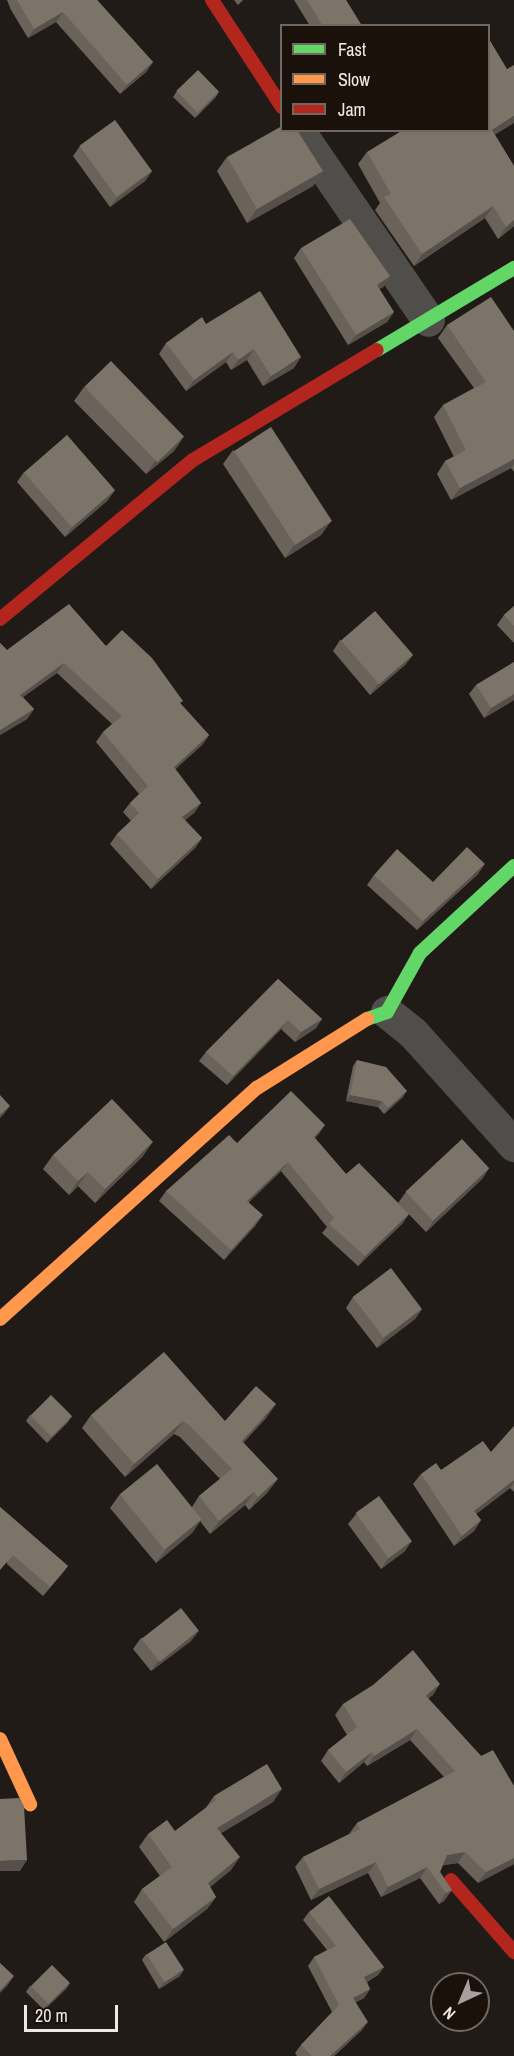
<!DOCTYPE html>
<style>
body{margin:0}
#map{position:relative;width:514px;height:2056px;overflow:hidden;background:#211b18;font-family:"Archivo Narrow",sans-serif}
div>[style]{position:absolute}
.street>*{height:33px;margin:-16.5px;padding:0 16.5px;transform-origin:16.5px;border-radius:16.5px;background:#504e4b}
.fast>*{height:14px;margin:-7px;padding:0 7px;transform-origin:7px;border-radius:7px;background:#63d668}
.slow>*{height:14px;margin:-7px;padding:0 7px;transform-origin:7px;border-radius:7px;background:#ff974d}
.jam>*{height:14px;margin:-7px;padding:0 7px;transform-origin:7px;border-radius:7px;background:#b3261e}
.wall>*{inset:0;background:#6b635a}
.shaded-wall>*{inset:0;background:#57504a}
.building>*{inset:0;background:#7c7369;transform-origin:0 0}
span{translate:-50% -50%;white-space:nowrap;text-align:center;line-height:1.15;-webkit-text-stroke:6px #1b110b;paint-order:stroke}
.legend{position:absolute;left:280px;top:24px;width:210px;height:108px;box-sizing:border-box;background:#1b110b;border:2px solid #706761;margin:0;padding:8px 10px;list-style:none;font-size:18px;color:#f0e8e3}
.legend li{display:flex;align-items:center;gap:12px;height:30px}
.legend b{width:30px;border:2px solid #706761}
.north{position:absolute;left:430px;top:1972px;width:60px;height:60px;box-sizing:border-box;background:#1b110b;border:2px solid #706761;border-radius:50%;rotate:224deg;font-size:16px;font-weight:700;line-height:24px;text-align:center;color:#f0e8e3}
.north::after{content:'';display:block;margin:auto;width:21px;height:27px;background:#a8a09c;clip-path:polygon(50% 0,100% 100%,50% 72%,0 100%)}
.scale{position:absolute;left:24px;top:2005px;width:94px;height:27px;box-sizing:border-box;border:3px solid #f0e8e3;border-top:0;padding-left:8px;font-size:18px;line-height:21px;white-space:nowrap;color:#f0e8e3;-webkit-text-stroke:4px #1b110b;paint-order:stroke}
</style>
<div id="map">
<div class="street">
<i style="left:298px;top:130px;width:230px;rotate:55.6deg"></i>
<i style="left:387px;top:1012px;width:33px;rotate:39deg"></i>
<i style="left:413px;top:1033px;width:151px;rotate:48deg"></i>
</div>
<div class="fast">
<i style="left:377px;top:350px;width:160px;rotate:-30.9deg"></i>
<i style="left:367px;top:1019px;width:21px;rotate:-19deg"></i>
<i style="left:387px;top:1012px;width:68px;rotate:-60.8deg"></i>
<i style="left:420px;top:953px;width:128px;rotate:-42.8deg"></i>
</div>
<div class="slow">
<i style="left:0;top:1319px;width:346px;rotate:-42deg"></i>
<i style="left:257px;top:1088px;width:130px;rotate:-32.1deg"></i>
<i style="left:0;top:1739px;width:72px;rotate:65.2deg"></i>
</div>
<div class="jam">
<i style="left:212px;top:0;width:128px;rotate:56.8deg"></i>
<i style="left:0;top:619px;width:250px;rotate:-39.5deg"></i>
<i style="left:193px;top:460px;width:214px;rotate:-30.9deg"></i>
<i style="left:451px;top:1880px;width:96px;rotate:48.8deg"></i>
</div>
<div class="wall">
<i style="clip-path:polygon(7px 0,97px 0,153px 62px,146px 72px,120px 94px,56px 22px,28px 38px,11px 10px)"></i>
<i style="clip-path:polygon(234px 0,243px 0,238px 5px)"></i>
<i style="clip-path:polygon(294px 0,346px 0,362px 26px,310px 26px)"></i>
<i style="clip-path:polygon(177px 91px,219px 92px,215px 98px,195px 118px,173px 97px)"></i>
<i style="clip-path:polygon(495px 135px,514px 166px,514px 226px,498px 239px,485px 218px,414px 266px,375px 210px,380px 203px,358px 164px,367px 152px)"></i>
<i style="clip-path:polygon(80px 146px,152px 171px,145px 181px,110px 207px,73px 156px)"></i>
<i style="clip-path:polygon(227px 157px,323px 171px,313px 186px,247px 223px,217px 171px)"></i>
<i style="clip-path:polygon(301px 248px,390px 276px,383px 287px,379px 289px,394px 312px,387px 322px,348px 345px,294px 258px)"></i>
<i style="clip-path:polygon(206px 324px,294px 368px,263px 386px,247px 360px,231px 370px,226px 362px,186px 391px,159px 354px,166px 343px)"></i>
<i style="clip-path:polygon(447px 325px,514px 331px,514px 472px,511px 468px,451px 500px,437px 474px,445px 461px,454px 457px,434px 417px,443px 405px,474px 388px,438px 338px)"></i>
<i style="clip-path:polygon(84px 387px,174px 451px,146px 474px,74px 401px)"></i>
<i style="clip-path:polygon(233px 450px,331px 521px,321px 535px,285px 558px,223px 464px)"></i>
<i style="clip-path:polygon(24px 472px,115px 490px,107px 501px,65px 537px,17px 482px)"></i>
<i style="clip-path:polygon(514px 606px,514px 643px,497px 625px,504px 615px)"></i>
<i style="clip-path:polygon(340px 640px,413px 655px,405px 665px,370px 695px,333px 651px)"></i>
<i style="clip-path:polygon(0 643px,7px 650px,106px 646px,181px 704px,209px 735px,202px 745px,175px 769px,201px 803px,194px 813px,185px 820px,202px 838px,195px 848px,151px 889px,110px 844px,117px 834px,131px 821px,123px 812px,130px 803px,139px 794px,96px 742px,103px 732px,112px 724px,57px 673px,23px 697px,34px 709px,27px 719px,0 735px)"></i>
<i style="clip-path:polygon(514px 662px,514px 700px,484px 718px,469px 694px,476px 685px)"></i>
<i style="clip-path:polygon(478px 874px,417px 930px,367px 885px,374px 875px,433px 882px)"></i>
<i style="clip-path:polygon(278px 979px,322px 1019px,316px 1028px,295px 1042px,281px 1029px,227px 1085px,199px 1061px,206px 1052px)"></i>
<i style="clip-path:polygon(357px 1060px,403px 1097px,384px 1114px,378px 1107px,346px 1101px,353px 1066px)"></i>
<i style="clip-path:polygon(325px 1125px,315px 1138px,346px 1174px,409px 1214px,402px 1224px,358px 1266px,322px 1233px,327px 1227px,281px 1171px,249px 1202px,256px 1225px,224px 1260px,159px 1201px,166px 1191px,237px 1143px)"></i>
<i style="clip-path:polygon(53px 1155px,143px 1156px,95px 1203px,78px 1186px,69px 1195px,43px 1169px)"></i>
<i style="clip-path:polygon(489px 1168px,482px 1179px,426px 1232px,398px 1203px,406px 1192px)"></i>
<i style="clip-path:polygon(353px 1297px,422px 1309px,415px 1319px,377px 1348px,346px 1308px)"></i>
<i style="clip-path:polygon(30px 1415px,68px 1422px,47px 1443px,26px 1421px)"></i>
<i style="clip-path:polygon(91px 1415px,225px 1421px,267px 1417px,243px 1443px,268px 1492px,249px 1510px,245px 1505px,210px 1534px,200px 1521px,192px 1533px,156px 1563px,110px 1508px,120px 1494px,192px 1507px,199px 1496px,220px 1479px,180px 1437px,174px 1434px,125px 1477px,82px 1428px)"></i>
<i style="clip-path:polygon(514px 1426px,514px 1492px,510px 1488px,476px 1514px,481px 1520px,474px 1531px,454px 1546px,413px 1484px,421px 1474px,441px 1470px,491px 1452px)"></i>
<i style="clip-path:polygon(0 1507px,68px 1566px,61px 1575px,43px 1596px,7px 1564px)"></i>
<i style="clip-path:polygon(356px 1514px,405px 1551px,381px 1569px,348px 1524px)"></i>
<i style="clip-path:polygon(141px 1638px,191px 1641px,151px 1671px,133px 1649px)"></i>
<i style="clip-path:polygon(433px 1695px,428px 1698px,481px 1756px,514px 1786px,514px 1864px,478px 1883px,458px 1863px,443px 1865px,440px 1872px,452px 1890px,444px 1901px,439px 1904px,420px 1878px,381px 1897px,368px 1873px,311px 1900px,295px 1867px,303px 1857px,349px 1834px,357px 1823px,444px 1777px,410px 1740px,367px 1766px,364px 1762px,339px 1783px,321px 1761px,328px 1750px,347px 1735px,335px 1715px,343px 1704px)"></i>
<i style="clip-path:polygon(214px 1796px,273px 1802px,221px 1833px,231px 1870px,210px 1887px,216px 1897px,207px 1909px,164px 1942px,134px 1902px,142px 1889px,160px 1876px,139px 1847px,148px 1834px,175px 1831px,205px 1809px)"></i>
<i style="clip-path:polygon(309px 1912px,384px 1967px,378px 1975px,367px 1982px,370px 1989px,364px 1998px,356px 2002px,362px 2030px,334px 2056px,297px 2056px,295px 2053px,301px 2045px,332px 2012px,308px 1966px,314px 1957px,327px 1950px,303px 1920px)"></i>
<i style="clip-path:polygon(146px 1954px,180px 1976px,159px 1989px,142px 1960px)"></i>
<i style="clip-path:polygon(70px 1983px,66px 1989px,44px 2010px,26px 1992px,30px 1986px)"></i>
</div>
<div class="shaded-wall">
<i style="clip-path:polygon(63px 12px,56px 22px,28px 38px,34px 29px)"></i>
<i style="clip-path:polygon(153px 62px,146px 72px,120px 94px,127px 85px)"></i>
<i style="clip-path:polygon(219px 92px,215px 98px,195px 118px,199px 113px)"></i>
<i style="clip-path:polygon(514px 116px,514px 123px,483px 142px,492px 130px)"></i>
<i style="clip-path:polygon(152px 171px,145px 181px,110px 207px,118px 197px)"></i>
<i style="clip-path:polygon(323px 171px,313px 186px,247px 223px,257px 209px)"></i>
<i style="clip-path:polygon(493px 206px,485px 218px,414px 266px,422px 254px)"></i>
<i style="clip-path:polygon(514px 220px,514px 226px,498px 239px,506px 227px)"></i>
<i style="clip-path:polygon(390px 276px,383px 287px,369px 296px,377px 285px)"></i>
<i style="clip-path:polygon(394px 312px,387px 322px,348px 345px,356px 335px)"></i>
<i style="clip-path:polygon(254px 349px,247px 360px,231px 370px,238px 360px)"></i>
<i style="clip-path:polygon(233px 352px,226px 362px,186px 391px,194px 380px)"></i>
<i style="clip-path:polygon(301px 357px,294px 368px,263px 386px,271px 376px)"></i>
<i style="clip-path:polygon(184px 437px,174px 451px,146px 474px,156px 460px)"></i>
<i style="clip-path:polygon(514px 459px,514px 464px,511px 468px,451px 500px,460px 488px)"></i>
<i style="clip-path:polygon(115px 490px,107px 501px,65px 537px,72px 527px)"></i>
<i style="clip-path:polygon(331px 521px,321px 535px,285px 558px,295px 544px)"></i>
<i style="clip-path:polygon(413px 655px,405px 665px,370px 695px,377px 685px)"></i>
<i style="clip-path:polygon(64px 663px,57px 673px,13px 704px,20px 695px)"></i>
<i style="clip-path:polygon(514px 694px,514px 700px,484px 718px,491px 708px)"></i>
<i style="clip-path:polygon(34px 709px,27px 719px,0 735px,0 730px)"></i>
<i style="clip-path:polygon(209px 735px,202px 745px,167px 777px,174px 767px)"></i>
<i style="clip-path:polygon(201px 803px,194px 813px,176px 827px,182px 817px)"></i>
<i style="clip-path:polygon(202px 838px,195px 848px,151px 889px,158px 879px)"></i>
<i style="clip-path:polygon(485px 864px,478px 874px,417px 930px,423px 921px)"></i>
<i style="clip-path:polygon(322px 1019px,316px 1028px,295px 1042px,301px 1032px)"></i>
<i style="clip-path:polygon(288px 1020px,281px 1029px,227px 1085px,233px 1076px)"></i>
<i style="clip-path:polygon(407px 1091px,403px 1097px,384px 1114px,388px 1108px)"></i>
<i style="clip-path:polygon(350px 1095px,382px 1101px,378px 1107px,346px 1101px)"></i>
<i style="clip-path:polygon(10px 1106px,4px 1114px,0 1118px,0 1115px)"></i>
<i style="clip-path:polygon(325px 1125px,318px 1135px,307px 1146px,314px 1137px)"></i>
<i style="clip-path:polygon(153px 1142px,143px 1156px,95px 1203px,105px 1189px)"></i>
<i style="clip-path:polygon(288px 1162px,281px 1171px,240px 1210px,247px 1201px)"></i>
<i style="clip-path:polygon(489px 1168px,482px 1179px,426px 1232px,433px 1221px)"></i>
<i style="clip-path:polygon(88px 1172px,78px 1186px,69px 1195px,78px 1181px)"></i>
<i style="clip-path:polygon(409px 1214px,402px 1224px,358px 1266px,365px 1256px)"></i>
<i style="clip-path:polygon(263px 1215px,256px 1225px,224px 1260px,231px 1250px)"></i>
<i style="clip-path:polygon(422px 1309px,415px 1319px,377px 1348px,384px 1338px)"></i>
<i style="clip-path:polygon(276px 1404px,267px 1417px,233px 1454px,242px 1441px)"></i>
<i style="clip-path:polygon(72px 1416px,68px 1422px,47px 1443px,51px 1437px)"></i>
<i style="clip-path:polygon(183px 1421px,174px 1434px,125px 1477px,134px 1464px)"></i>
<i style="clip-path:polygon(278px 1479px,268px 1492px,249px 1510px,258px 1497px)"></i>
<i style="clip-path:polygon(514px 1480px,514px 1482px,510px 1488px,467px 1521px,474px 1511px)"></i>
<i style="clip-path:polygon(254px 1492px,245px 1505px,210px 1534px,219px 1521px)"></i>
<i style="clip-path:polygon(202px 1519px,192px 1533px,156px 1563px,166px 1549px)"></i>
<i style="clip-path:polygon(481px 1520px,474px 1531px,454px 1546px,462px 1536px)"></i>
<i style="clip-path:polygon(412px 1541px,405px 1551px,381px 1569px,388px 1558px)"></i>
<i style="clip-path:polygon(199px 1631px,191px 1641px,151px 1671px,158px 1661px)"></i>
<i style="clip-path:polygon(440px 1684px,433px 1695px,418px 1706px,426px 1696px)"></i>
<i style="clip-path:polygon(417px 1729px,410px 1740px,367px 1766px,374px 1756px)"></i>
<i style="clip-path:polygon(372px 1752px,364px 1762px,339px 1783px,346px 1772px)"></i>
<i style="clip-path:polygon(282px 1789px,273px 1802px,208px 1841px,217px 1828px)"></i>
<i style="clip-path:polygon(465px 1852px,458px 1863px,439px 1866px,447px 1855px)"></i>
<i style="clip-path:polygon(240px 1857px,231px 1870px,199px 1896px,208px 1883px)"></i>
<i style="clip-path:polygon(514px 1858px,514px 1864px,478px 1883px,486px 1872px)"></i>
<i style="clip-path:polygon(27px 1860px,20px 1871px,0 1871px,0 1861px)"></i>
<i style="clip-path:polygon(376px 1862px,368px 1873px,311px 1900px,319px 1889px)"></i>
<i style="clip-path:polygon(427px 1867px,420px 1878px,381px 1897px,388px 1887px)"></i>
<i style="clip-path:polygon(452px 1890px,444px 1901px,439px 1904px,446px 1893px)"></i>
<i style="clip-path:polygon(216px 1897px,207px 1909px,164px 1942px,173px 1929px)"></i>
<i style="clip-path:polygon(384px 1967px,378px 1975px,358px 1986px,364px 1977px)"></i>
<i style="clip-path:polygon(184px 1970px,180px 1976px,159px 1989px,163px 1983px)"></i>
<i style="clip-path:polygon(14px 1976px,7px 1986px,0 1993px,0 1991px)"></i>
<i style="clip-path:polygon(70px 1983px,66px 1989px,44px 2010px,48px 2004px)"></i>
<i style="clip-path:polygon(370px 1989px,364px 1998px,347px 2007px,353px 1998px)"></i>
<i style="clip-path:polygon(368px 2022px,362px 2030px,334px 2056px,330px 2056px)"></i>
</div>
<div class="building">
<i style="clip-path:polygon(17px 0,97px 0,153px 62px,127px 85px,63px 12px,34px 29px)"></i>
<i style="clip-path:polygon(307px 0,346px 0,362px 26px,323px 26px)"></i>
<i style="clip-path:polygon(489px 39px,507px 69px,514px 65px,514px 116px,492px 130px,514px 166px,514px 220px,506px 227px,493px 206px,422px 254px,384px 197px,391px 194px,367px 152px,403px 130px,489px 130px)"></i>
<i style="left:198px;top:70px;width:30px;height:30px;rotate:46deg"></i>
<i style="left:115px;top:120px;width:63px;height:44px;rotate:54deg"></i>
<i style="clip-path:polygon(282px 126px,282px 130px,297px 130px,323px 171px,257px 209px,227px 157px)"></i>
<i style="clip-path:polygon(350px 219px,390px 276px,377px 285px,394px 312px,356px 335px,301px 248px)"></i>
<i style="clip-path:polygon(260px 291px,301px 357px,271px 376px,254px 349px,238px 360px,233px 352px,194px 380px,166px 343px,202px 317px,206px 324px)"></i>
<i style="clip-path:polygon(491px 297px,514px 331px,514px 459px,460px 488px,445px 461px,466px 450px,443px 405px,486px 382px,447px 325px)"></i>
<i style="left:111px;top:361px;width:105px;height:37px;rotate:46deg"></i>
<i style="left:271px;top:427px;width:112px;height:44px;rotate:57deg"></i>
<i style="left:67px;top:435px;width:73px;height:57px;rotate:49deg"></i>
<i style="clip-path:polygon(69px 604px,106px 646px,122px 630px,152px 658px,183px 701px,180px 703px,209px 735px,174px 767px,201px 803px,182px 817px,202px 838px,158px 879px,117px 834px,139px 813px,130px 803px,148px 786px,103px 732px,122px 716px,64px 663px,20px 695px,34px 709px,0 730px,0 643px,7px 650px)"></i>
<i style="clip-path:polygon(514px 606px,514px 626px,504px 615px)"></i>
<i style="left:375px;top:611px;width:58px;height:45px;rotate:49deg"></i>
<i style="clip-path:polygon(514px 662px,514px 694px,491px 708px,476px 685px)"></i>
<i style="clip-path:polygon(467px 847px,485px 864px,423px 921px,374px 875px,397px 849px,433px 882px)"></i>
<i style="clip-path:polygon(278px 979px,322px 1019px,301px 1032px,288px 1020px,233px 1076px,206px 1052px)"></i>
<i style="clip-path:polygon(357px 1060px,386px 1067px,407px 1091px,388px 1108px,382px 1101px,350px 1095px)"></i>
<i style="clip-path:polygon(291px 1091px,325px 1125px,314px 1137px,346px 1174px,359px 1163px,409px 1214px,365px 1256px,329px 1224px,334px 1218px,288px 1162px,247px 1201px,263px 1215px,231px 1250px,166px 1191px,229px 1135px,237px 1143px)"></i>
<i style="clip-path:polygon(0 1095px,10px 1106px,0 1115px)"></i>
<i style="clip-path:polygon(112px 1099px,153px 1142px,105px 1189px,88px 1172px,78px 1181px,53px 1155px)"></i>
<i style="left:462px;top:1139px;width:40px;height:77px;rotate:47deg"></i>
<i style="left:391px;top:1268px;width:51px;height:48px;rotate:53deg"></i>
<i style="clip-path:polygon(164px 1352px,225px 1421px,256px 1386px,276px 1404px,242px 1441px,278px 1479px,258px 1497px,254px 1492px,219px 1521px,199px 1496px,232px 1469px,189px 1425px,183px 1421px,134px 1464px,91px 1415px)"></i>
<i style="left:51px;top:1395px;width:30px;height:29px;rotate:45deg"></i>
<i style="clip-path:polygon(514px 1426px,514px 1480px,474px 1511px,481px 1520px,462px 1536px,421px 1474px,436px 1463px,441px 1470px,483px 1441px,491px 1452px)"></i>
<i style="left:157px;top:1464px;width:71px;height:48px;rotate:51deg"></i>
<i style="left:379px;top:1496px;width:56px;height:29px;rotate:54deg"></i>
<i style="clip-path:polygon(0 1507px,68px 1566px,50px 1587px,13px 1555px,0 1570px)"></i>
<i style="left:181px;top:1608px;width:29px;height:50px;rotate:52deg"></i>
<i style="clip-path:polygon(413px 1650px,440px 1684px,426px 1696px,481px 1756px,493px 1750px,514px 1786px,514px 1858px,486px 1872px,465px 1852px,447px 1855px,440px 1872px,452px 1890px,446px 1893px,427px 1867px,388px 1887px,376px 1862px,319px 1889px,303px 1857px,360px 1829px,357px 1823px,455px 1771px,417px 1729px,374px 1756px,372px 1752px,346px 1772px,328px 1750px,357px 1727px,343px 1704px,373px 1685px)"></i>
<i style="clip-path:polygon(267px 1764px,282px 1789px,217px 1828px,240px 1857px,208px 1883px,216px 1897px,173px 1929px,142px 1889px,172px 1867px,148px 1834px,167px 1820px,175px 1831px,216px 1800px,214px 1796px)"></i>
<i style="clip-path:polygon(19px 1798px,24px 1806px,27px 1860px,0 1861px,0 1799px)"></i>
<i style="clip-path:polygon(329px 1896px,384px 1967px,364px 1977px,370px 1989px,353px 1998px,368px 2022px,330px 2056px,312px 2056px,301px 2045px,339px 2005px,314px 1957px,336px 1946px,309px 1912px)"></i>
<i style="left:166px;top:1942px;width:33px;height:23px;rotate:57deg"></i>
<i style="clip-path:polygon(0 1963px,14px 1976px,0 1991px)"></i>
<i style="left:52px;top:1965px;width:25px;height:30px;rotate:45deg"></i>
</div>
<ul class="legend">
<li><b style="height:8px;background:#63d668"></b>Fast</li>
<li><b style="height:8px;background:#ff974d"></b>Slow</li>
<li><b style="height:8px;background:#b3261e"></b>Jam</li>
</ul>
<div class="north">N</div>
<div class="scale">20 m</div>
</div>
